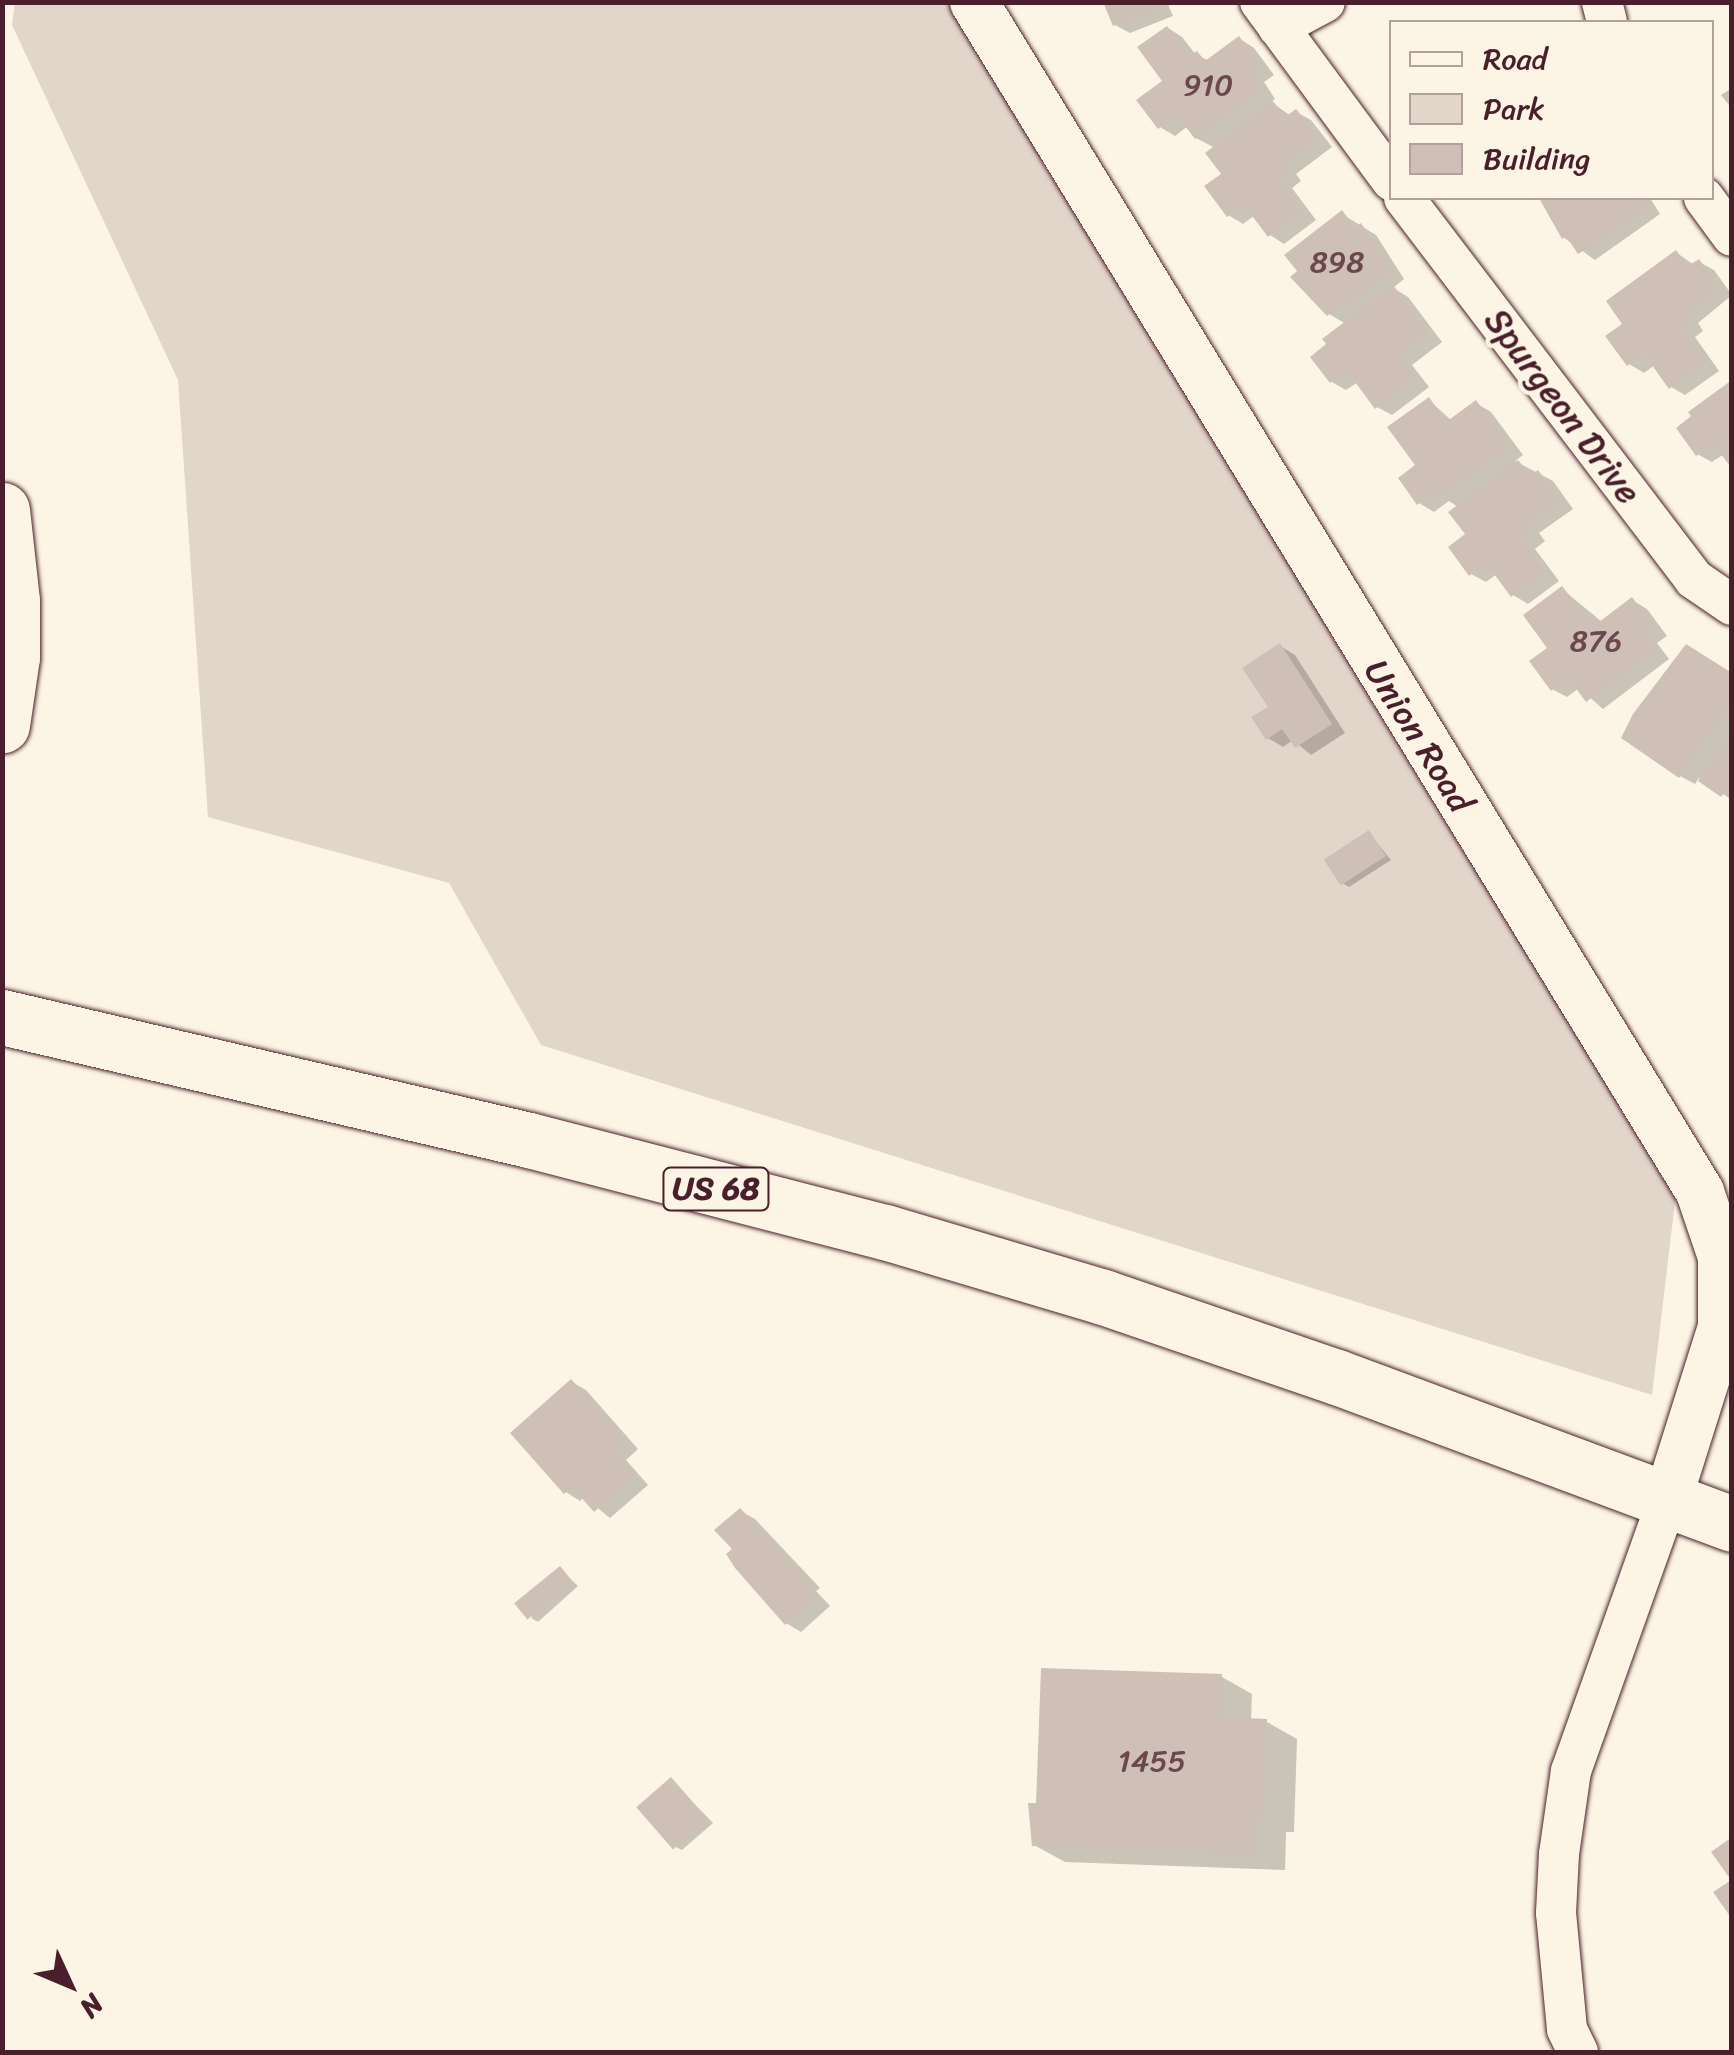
<!DOCTYPE html>
<style>
body{margin:0}
#map{position:relative;width:1734px;height:2055px;overflow:hidden;background:#fcf5e5;font-family:Sriracha,sans-serif}
div>[style]{position:absolute}
.green>*{inset:0;background:#e2d5ca}
.shadow>*{inset:0;background:#0003}
.building>*{inset:0;background:#cfc0b7;transform-origin:0 0}
.roads{filter:drop-shadow(0 0 2px #4a1f2b) drop-shadow(0 0 2px #4a1f2b)}
.minor>*{height:40px;margin:-20px;padding:0 20px;transform-origin:20px;border-radius:20px;background:#fcf5e5}
.tertiary>*{height:48px;margin:-24px;padding:0 24px;transform-origin:24px;border-radius:24px;background:#fcf5e5}
.primary>*{height:55px;margin:-27.5px;padding:0 27.5px;transform-origin:27.5px;border-radius:27.5px;background:#fcf5e5}
.motorway>*{height:55px;margin:-27.5px;padding:0 27.5px;transform-origin:27.5px;border-radius:27.5px;background:#fcf5e5}
span{translate:-50% -50%;white-space:nowrap;text-align:center;line-height:1.15;-webkit-text-stroke:9px #fcf5e5;paint-order:stroke}
.number-label{font-size:30px;color:#6b474e}
.number-label span{-webkit-text-stroke-width:0}
.shield-label span{padding:2px 8px;background:#fcf5e5;border:2px solid;border-radius:8px;-webkit-text-stroke-width:0}
.shield-label{font-size:32px;color:#4a1f2b;font-weight:700}
.street-label{font-size:35px;color:#4a1f2b}
.frame{position:absolute;inset:0;border:5px solid #4a1f2b;pointer-events:none}
.legend{position:absolute;left:1389px;top:20px;width:325px;height:180px;box-sizing:border-box;background:#fcf5e5;border:2px solid #b59f9b;margin:0;padding:12px 18px;list-style:none;font-size:30px;color:#4a1f2b}
.legend li{display:flex;align-items:center;gap:20px;height:50px}
.legend b{width:50px;border:2px solid #b59f9b}
.north{position:absolute;left:20px;top:1935px;width:100px;height:100px;-webkit-text-stroke:8px #fcf5e5;paint-order:stroke;rotate:134deg;font-size:28px;font-weight:700;line-height:40px;text-align:center;color:#4a1f2b}
.north::after{content:'';display:block;margin:auto;width:35px;height:45px;background:#4a1f2b;clip-path:polygon(50% 0,100% 100%,50% 72%,0 100%)}
</style>
<div id="map">
<div class="green">
<i style="clip-path:polygon(15px 2px,971px 3px,1680px 1160px,1652px 1395px,541px 1045px,449px 883px,208px 817px,178px 380px,12px 25px)"></i>
</div>
<div class="shadow">
<i style="clip-path:polygon(1106px 2px,1167px 2px,1173px 16px,1130px 33px,1115px 25px)"></i>
<i style="clip-path:polygon(1168px 28px,1182px 37px,1196px 55px,1210px 61px,1240px 39px,1254px 48px,1274px 75px,1264px 82px,1275px 99px,1271px 102px,1291px 116px,1296px 112px,1311px 120px,1332px 147px,1296px 174px,1301px 181px,1292px 188px,1316px 220px,1284px 244px,1270px 235px,1255px 215px,1243px 224px,1228px 215px,1224px 174px,1215px 148px,1196px 138px,1188px 126px,1175px 136px,1160px 127px)"></i>
<i style="clip-path:polygon(1542px 198px,1650px 198px,1660px 214px,1595px 260px,1563px 237px)"></i>
<i style="clip-path:polygon(1342px 214px,1376px 235px,1404px 279px,1393px 288px,1408px 297px,1442px 342px,1412px 365px,1429px 387px,1392px 415px,1377px 407px,1358px 382px,1346px 390px,1332px 382px,1346px 324px,1329px 314px)"></i>
<i style="clip-path:polygon(1677px 253px,1694px 265px,1699px 262px,1714px 270px,1732px 295px,1698px 323px,1703px 331px,1695px 337px,1719px 371px,1685px 395px,1671px 387px,1655px 365px,1644px 373px,1629px 364px,1626px 324px)"></i>
<i style="clip-path:polygon(1732px 383px,1724px 454px,1712px 462px,1697px 454px)"></i>
<i style="clip-path:polygon(1429px 400px,1452px 421px,1476px 403px,1491px 412px,1523px 455px,1515px 461px,1553px 481px,1573px 509px,1539px 533px,1545px 541px,1535px 549px,1559px 581px,1528px 604px,1513px 595px,1497px 574px,1486px 582px,1471px 574px,1468px 535px,1458px 507px,1449px 501px,1434px 512px,1419px 503px,1419px 466px)"></i>
<i style="clip-path:polygon(1562px 589px,1602px 622px,1632px 600px,1647px 609px,1667px 636px,1657px 643px,1669px 659px,1603px 709px,1579px 688px,1567px 697px,1552px 689px,1551px 648px)"></i>
<i style="clip-path:polygon(1280px 646px,1295px 655px,1345px 733px,1311px 755px,1293px 740px,1283px 747px,1268px 738px)"></i>
<i style="clip-path:polygon(1732px 676px,1732px 800px,1699px 778px,1695px 784px,1680px 776px)"></i>
<i style="clip-path:polygon(1369px 833px,1391px 860px,1349px 887px,1342px 883px)"></i>
<i style="clip-path:polygon(572px 1382px,586px 1390px,638px 1449px,626px 1460px,648px 1485px,610px 1518px,584px 1497px,580px 1501px,566px 1492px)"></i>
<i style="clip-path:polygon(740px 1511px,755px 1519px,820px 1588px,816px 1591px,830px 1606px,801px 1632px,786px 1623px)"></i>
<i style="clip-path:polygon(560px 1569px,578px 1586px,538px 1622px,531px 1618px)"></i>
<i style="clip-path:polygon(1222px 1677px,1252px 1694px,1251px 1721px,1267px 1722px,1297px 1739px,1294px 1832px,1286px 1832px,1285px 1870px,1065px 1862px,1034px 1845px,1039px 1806px)"></i>
<i style="clip-path:polygon(671px 1780px,713px 1823px,682px 1850px,676px 1847px)"></i>
</div>
<div class="building">
<i style="clip-path:polygon(1103px 2px,1157px 2px,1159px 8px,1113px 26px)"></i>
<i style="clip-path:polygon(1167px 26px,1190px 56px,1197px 51px,1205px 61px,1239px 36px,1261px 65px,1251px 73px,1262px 90px,1195px 139px,1177px 115px,1158px 129px,1136px 100px,1162px 81px,1137px 47px)"></i>
<i style="clip-path:polygon(1732px 88px,1732px 109px,1721px 95px)"></i>
<i style="clip-path:polygon(1273px 101px,1285px 117px,1296px 109px,1319px 138px,1283px 165px,1288px 172px,1279px 179px,1303px 211px,1268px 237px,1244px 205px,1227px 217px,1204px 186px,1221px 174px,1205px 153px)"></i>
<i style="clip-path:polygon(1539px 198px,1641px 198px,1647px 206px,1628px 218px,1630px 221px,1578px 254px,1566px 236px,1562px 239px)"></i>
<i style="clip-path:polygon(1342px 210px,1355px 228px,1361px 223px,1391px 269px,1350px 305px,1347px 301px,1327px 316px,1290px 277px,1297px 271px,1284px 255px)"></i>
<i style="clip-path:polygon(1676px 250px,1688px 266px,1699px 259px,1720px 289px,1685px 314px,1690px 322px,1681px 328px,1706px 362px,1669px 389px,1644px 354px,1627px 366px,1605px 336px,1622px 324px,1606px 301px)"></i>
<i style="clip-path:polygon(1393px 285px,1429px 333px,1399px 356px,1415px 378px,1375px 409px,1347px 371px,1330px 383px,1310px 357px,1326px 344px,1322px 339px)"></i>
<i style="clip-path:polygon(1732px 380px,1732px 469px,1713px 443px,1696px 456px,1676px 428px,1691px 416px,1688px 412px)"></i>
<i style="clip-path:polygon(1429px 397px,1446px 422px,1476px 400px,1510px 446px,1438px 498px,1435px 492px,1417px 505px,1398px 478px,1415px 465px,1387px 427px)"></i>
<i style="clip-path:polygon(1518px 460px,1530px 476px,1538px 470px,1560px 500px,1526px 524px,1532px 532px,1522px 540px,1545px 572px,1511px 597px,1486px 563px,1469px 576px,1448px 547px,1465px 534px,1448px 512px)"></i>
<i style="clip-path:polygon(1562px 586px,1587px 618px,1593px 614px,1599px 622px,1632px 597px,1654px 627px,1644px 634px,1656px 650px,1586px 702px,1568px 678px,1551px 691px,1529px 661px,1547px 648px,1523px 615px)"></i>
<i style="clip-path:polygon(1280px 643px,1332px 724px,1295px 748px,1282px 729px,1266px 740px,1251px 717px,1268px 707px,1242px 668px)"></i>
<i style="clip-path:polygon(1686px 644px,1732px 673px,1732px 703px,1679px 778px,1621px 738px,1633px 714px)"></i>
<i style="clip-path:polygon(1732px 735px,1732px 792px,1727px 789px,1721px 797px,1698px 781px)"></i>
<i style="left:1369px;top:830px;width:31px;height:54px;rotate:57deg"></i>
<i style="clip-path:polygon(571px 1379px,625px 1440px,613px 1451px,635px 1475px,594px 1512px,572px 1487px,564px 1494px,510px 1433px)"></i>
<i style="clip-path:polygon(740px 1508px,807px 1578px,803px 1581px,817px 1596px,785px 1625px,735px 1568px,726px 1554px,732px 1549px,714px 1530px)"></i>
<i style="left:560px;top:1566px;width:21px;height:59px;rotate:51deg"></i>
<i style="clip-path:polygon(1041px 1668px,1222px 1674px,1221px 1717px,1267px 1719px,1264px 1816px,1257px 1816px,1255px 1854px,1032px 1846px,1028px 1803px,1036px 1803px)"></i>
<i style="left:671px;top:1777px;width:56px;height:46px;rotate:49deg"></i>
<i style="clip-path:polygon(1732px 1837px,1732px 1919px,1713px 1892px,1731px 1880px,1711px 1852px)"></i>
</div>
<div class="roads">
<div class="minor">
<i style="left:1260px;top:2px;width:222px;rotate:53.6deg"></i>
<i style="left:1602px;top:2px;width:21px;rotate:76deg"></i>
<i style="left:1278px;top:27px;width:53px;rotate:-28deg"></i>
<i style="left:1404px;top:198px;width:479px;rotate:52.7deg"></i>
<i style="left:1694px;top:579px;width:46px;rotate:34.4deg"></i>
<i style="left:1704px;top:198px;width:47px;rotate:53.6deg"></i>
<i style="left:1578px;top:2052px;width:25px;rotate:-116deg"></i>
<i style="left:1567px;top:2029px;width:117px;rotate:-95.4deg"></i>
<i style="left:1556px;top:1913px;width:59px;rotate:-87.1deg"></i>
<i style="left:1559px;top:1854px;width:84px;rotate:-81.8deg"></i>
<i style="left:1571px;top:1771px;width:287px;rotate:-70.4deg"></i>
</div>
<div class="tertiary">
<i style="left:974px;top:2px;width:1394px;rotate:58.61deg"></i>
<i style="left:1700px;top:1192px;width:69px;rotate:71.3deg"></i>
<i style="left:1722px;top:1257px;width:70px;rotate:90deg"></i>
<i style="left:1722px;top:1327px;width:182px;rotate:107.5deg"></i>
</div>
<div class="primary">
<i style="left:2px;top:1017px;width:541px;rotate:13.14deg"></i>
<i style="left:529px;top:1140px;width:368px;rotate:14.5deg"></i>
<i style="left:885px;top:1232px;width:227px;rotate:16.6deg"></i>
<i style="left:1103px;top:1297px;width:247px;rotate:18.9deg"></i>
<i style="left:1337px;top:1377px;width:421px;rotate:20.4deg"></i>
</div>
<div class="motorway">
<i style="left:2px;top:510px;width:92px;rotate:83.7deg"></i>
<i style="left:12px;top:601px;width:56px;rotate:90deg"></i>
<i style="left:12px;top:657px;width:69px;rotate:98.4deg"></i>
</div>
</div>
<div class="number-label">
<span style="left:1208px;top:85px">910</span>
<span style="left:1337px;top:262px">898</span>
<span style="left:1596px;top:641px">876</span>
<span style="left:1152px;top:1761px">1455</span>
</div>
<div class="shield-label">
<span style="left:716px;top:1189px">US 68</span>
</div>
<div class="street-label">
<span style="left:1563px;top:406px;rotate:53deg">Spurgeon Drive</span>
<span style="left:1419px;top:736px;rotate:58deg">Union Road</span>
</div>
<div class="frame"></div>
<ul class="legend">
<li><b style="height:12px;background:#fcf5e5"></b>Road</li>
<li><b style="height:28px;background:#e2d5ca"></b>Park</li>
<li><b style="height:28px;background:#cfc0b7"></b>Building</li>
</ul>
<div class="north">N</div>
</div>
